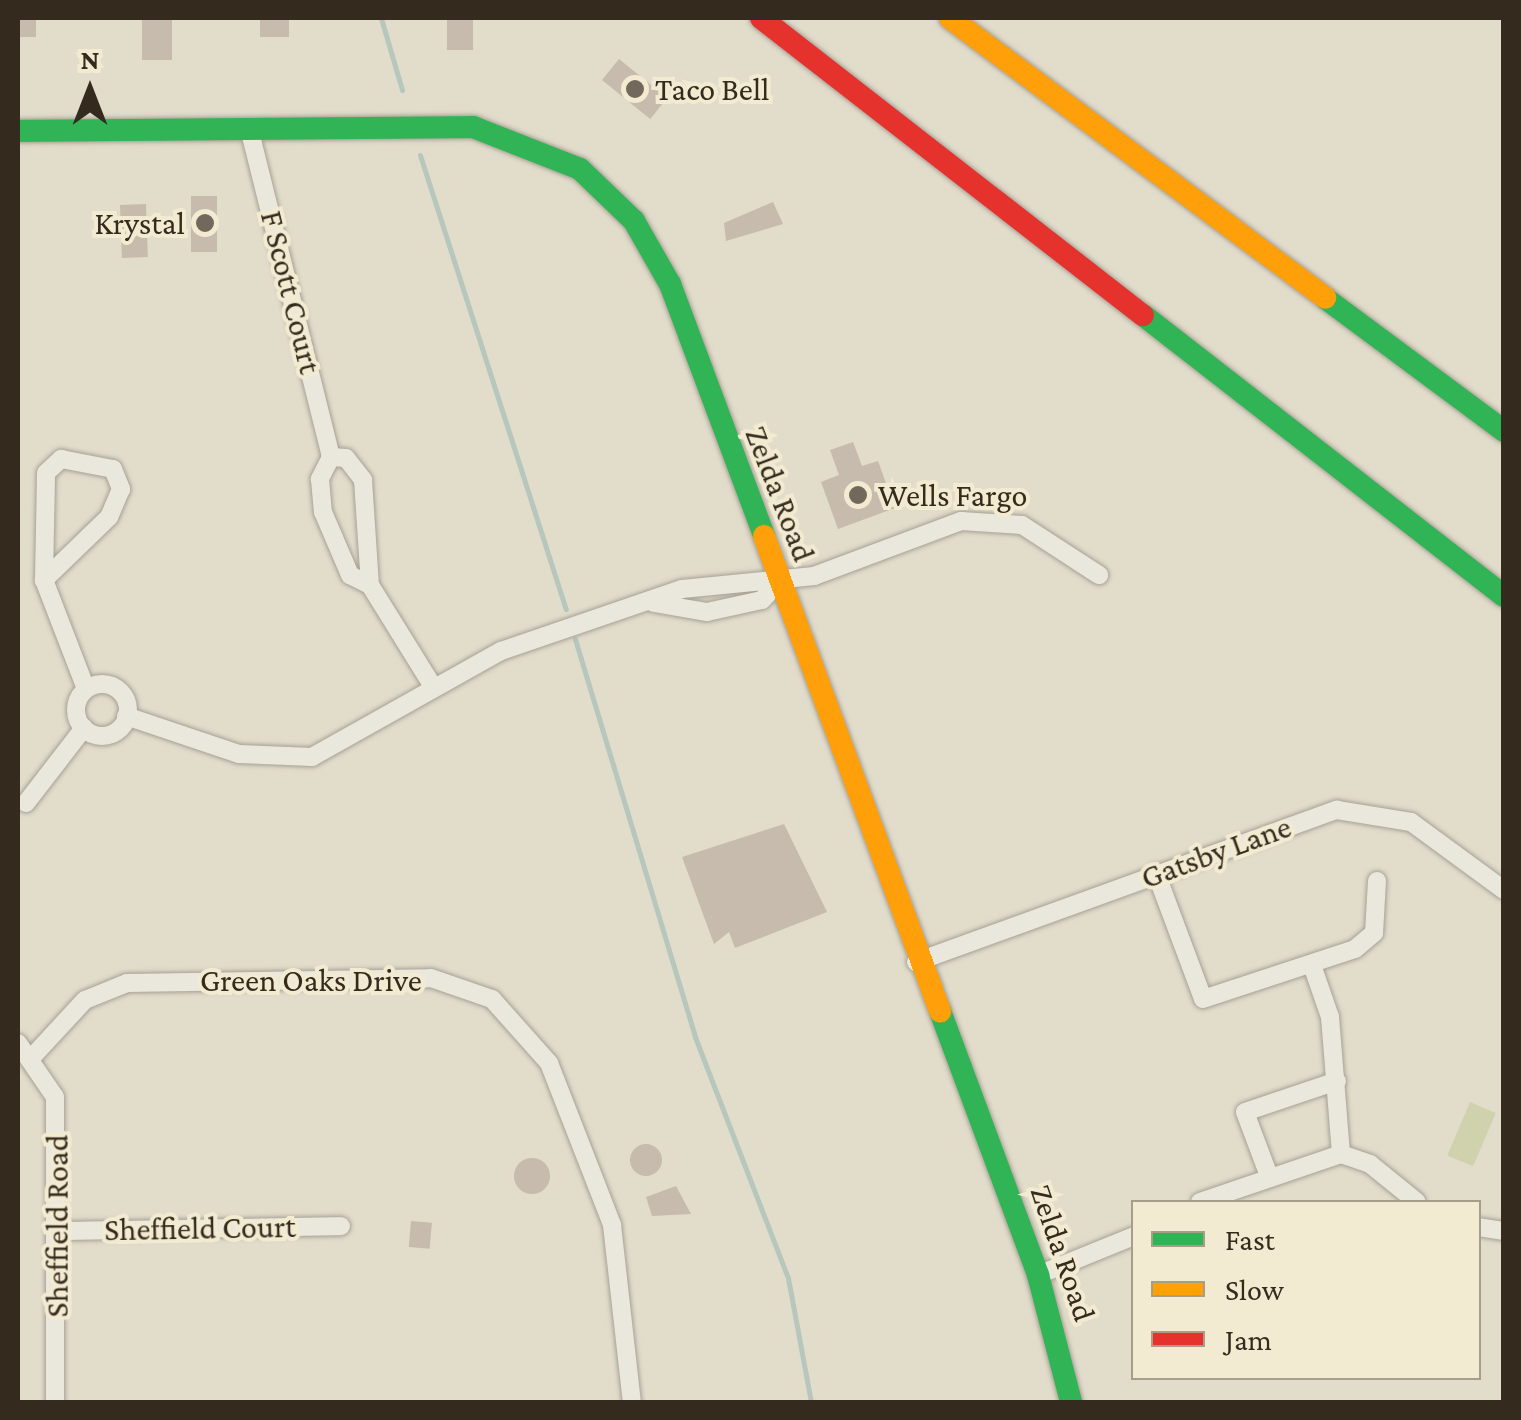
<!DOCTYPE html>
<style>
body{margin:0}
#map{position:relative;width:1521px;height:1420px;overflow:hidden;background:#e2dccb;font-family:"Crimson Pro",serif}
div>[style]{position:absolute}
.green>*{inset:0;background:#d0d2ae;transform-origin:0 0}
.stream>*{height:5px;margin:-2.5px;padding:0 2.5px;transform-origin:2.5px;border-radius:2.5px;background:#b7c7be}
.building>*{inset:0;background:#c6bbac;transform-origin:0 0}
.round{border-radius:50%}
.roads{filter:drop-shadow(0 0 2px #a7a195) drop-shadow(0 0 2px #a7a195)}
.street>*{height:18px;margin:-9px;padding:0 9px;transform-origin:9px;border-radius:9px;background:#eae7dd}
.street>.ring{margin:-9px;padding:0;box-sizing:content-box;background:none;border:18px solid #eae7dd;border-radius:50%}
.fast>*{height:22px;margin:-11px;padding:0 11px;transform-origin:11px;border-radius:11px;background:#30b455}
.slow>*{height:22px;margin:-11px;padding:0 11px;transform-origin:11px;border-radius:11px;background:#ff9f0a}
.jam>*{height:22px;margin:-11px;padding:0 11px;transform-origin:11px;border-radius:11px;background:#e5322d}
.dots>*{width:28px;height:28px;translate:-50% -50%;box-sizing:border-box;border:5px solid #f3ebd1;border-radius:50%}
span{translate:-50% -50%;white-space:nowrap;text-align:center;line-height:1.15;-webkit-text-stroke:8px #f3ebd1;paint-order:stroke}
.poi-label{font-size:32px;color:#352a1e}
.left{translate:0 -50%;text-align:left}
.right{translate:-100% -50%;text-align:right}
.street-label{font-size:32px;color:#352a1e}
.frame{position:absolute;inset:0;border:20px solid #352a1e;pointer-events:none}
.legend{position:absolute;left:1131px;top:1200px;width:350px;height:180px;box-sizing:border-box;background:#f3ebd1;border:2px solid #a79e89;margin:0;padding:12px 18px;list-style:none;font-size:30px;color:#352a1e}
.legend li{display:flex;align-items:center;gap:20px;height:50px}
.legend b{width:50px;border:2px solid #a79e89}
.north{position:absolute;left:40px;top:40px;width:100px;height:100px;-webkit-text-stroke:8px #f3ebd1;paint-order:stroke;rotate:0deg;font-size:28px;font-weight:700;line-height:40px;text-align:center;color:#352a1e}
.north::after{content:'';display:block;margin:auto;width:35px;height:45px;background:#352a1e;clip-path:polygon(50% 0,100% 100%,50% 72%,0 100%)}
</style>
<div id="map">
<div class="green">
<i style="left:1470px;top:1102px;width:28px;height:58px;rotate:23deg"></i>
</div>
<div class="stream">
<i style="left:381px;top:18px;width:75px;rotate:73.7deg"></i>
<i style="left:420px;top:155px;width:477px;rotate:72.2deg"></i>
<i style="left:575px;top:639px;width:416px;rotate:73.2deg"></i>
<i style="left:695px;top:1037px;width:258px;rotate:68.9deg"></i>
<i style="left:788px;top:1278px;width:126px;rotate:79.5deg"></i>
</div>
<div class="building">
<i style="left:18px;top:18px;width:18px;height:19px"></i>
<i style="left:142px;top:18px;width:30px;height:42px"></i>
<i style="left:260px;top:18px;width:29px;height:19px"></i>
<i style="left:447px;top:18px;width:26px;height:32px"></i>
<i style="left:619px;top:59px;width:62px;height:27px;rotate:39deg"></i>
<i style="left:191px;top:196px;width:26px;height:56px"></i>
<i style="clip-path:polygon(773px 202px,783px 224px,726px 241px,724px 223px)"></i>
<i style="left:146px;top:204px;width:53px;height:26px;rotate:88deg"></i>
<i style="clip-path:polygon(853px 442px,862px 466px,878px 461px,895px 508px,838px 529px,821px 482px,839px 475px,830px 450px)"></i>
<i style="clip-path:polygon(784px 824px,827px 912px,735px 948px,729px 932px,714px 944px,682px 857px)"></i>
<i class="round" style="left:630px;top:1144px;width:32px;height:32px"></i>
<i class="round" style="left:514px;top:1158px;width:36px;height:36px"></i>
<i style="clip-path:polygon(676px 1186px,691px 1214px,652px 1216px,646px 1197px)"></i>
<i style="left:411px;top:1221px;width:21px;height:26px;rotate:5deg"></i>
</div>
<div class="roads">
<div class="street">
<i style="left:249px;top:128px;width:339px;rotate:76deg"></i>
<i style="left:331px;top:457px;width:15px;rotate:4deg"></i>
<i style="left:346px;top:458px;width:28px;rotate:52deg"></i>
<i style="left:363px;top:480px;width:105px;rotate:86.2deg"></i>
<i style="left:370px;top:585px;width:118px;rotate:58.2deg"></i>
<i style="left:331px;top:457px;width:25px;rotate:117deg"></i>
<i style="left:320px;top:479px;width:33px;rotate:85deg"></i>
<i style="left:323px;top:512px;width:69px;rotate:66.8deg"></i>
<i style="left:350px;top:575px;width:22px;rotate:27deg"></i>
<i style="left:61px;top:459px;width:53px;rotate:10.9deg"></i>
<i style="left:113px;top:469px;width:22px;rotate:68deg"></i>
<i style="left:121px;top:489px;width:30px;rotate:113deg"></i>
<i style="left:109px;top:517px;width:91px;rotate:135.9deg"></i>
<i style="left:44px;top:580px;width:107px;rotate:-88.9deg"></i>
<i style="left:46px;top:473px;width:21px;rotate:-43deg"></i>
<i style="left:44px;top:580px;width:117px;rotate:68.9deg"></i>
<i style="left:654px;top:603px;width:54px;rotate:9.6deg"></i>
<i style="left:707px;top:612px;width:56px;rotate:-12.3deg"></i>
<i style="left:762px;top:600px;width:25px;rotate:-47deg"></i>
<i class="ring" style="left:76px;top:684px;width:34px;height:34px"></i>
<i style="left:126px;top:716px;width:119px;rotate:18.6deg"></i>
<i style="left:239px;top:754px;width:73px;rotate:2.4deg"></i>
<i style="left:312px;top:757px;width:217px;rotate:-29.3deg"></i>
<i style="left:501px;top:651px;width:191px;rotate:-18.9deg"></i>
<i style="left:682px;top:589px;width:133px;rotate:-5.6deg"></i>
<i style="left:814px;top:576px;width:157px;rotate:-20.5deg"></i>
<i style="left:961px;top:521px;width:61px;rotate:3.8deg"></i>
<i style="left:1022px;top:525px;width:92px;rotate:33deg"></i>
<i style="left:26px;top:803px;width:95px;rotate:-52.3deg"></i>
<i style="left:1156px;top:873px;width:134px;rotate:69.5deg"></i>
<i style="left:1203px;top:999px;width:160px;rotate:-18.2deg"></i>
<i style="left:1355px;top:949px;width:25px;rotate:-40deg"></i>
<i style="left:1374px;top:933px;width:52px;rotate:-86.7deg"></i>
<i style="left:916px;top:962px;width:448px;rotate:-19.9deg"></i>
<i style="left:1337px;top:810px;width:75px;rotate:9.2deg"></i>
<i style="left:1411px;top:822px;width:115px;rotate:36.2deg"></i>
<i style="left:1312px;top:965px;width:55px;rotate:70.9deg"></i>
<i style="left:1330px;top:1017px;width:137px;rotate:85.4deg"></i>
<i style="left:18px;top:1043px;width:65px;rotate:55.6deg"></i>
<i style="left:55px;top:1097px;width:305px;rotate:90deg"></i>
<i style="left:34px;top:1055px;width:75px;rotate:-47.2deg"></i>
<i style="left:85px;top:1000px;width:45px;rotate:-22deg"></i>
<i style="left:127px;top:983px;width:304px;rotate:-0.9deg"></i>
<i style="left:431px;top:978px;width:65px;rotate:19deg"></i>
<i style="left:492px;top:999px;width:86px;rotate:48.3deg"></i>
<i style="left:549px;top:1063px;width:174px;rotate:68.7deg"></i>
<i style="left:612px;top:1225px;width:178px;rotate:83.6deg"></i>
<i style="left:1269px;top:1176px;width:68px;rotate:-110.6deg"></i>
<i style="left:1245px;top:1112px;width:97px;rotate:-18.6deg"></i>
<i style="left:1200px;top:1202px;width:149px;rotate:-18.8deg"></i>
<i style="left:1341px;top:1154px;width:31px;rotate:19deg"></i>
<i style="left:1370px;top:1164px;width:60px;rotate:39deg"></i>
<i style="left:1478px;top:1227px;width:26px;rotate:9deg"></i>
<i style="left:59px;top:1231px;width:282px;rotate:-1deg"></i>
<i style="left:1038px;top:1275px;width:104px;rotate:-22.1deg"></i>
</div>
<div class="fast">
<i style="left:18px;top:131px;width:455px;rotate:-0.5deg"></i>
<i style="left:473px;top:127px;width:115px;rotate:21.4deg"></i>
<i style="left:580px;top:169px;width:75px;rotate:43.9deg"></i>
<i style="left:634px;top:221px;width:73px;rotate:60.3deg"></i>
<i style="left:670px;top:284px;width:269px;rotate:69.5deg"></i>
<i style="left:1325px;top:298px;width:223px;rotate:36.6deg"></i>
<i style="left:1143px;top:315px;width:457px;rotate:37.9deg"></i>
<i style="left:940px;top:1011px;width:282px;rotate:69.6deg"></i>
<i style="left:1038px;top:1275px;width:131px;rotate:75.4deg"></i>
</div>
<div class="slow">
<i style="left:950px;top:18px;width:468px;rotate:36.7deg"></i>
<i style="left:764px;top:536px;width:507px;rotate:69.67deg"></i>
</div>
<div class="jam">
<i style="left:761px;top:18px;width:484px;rotate:37.9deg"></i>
</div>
</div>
<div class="dots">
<i style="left:635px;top:89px;background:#72685b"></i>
<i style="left:205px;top:223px;background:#72685b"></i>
<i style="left:858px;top:495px;background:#72685b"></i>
</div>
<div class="poi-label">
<span class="left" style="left:655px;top:89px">Taco Bell</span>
<span class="right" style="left:185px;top:223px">Krystal</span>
<span class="left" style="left:878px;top:495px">Wells Fargo</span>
</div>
<div class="street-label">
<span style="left:291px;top:292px;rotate:76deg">F Scott Court</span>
<span style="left:780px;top:494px;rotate:69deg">Zelda Road</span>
<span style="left:1216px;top:852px;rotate:-20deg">Gatsby Lane</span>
<span style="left:311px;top:980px">Green Oaks Drive</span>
<span style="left:57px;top:1226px;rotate:-90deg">Sheffield Road</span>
<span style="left:200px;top:1228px;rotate:-1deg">Sheffield Court</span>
<span style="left:1063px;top:1253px;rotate:71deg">Zelda Road</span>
</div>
<div class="frame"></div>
<ul class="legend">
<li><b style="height:12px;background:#30b455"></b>Fast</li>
<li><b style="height:12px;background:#ff9f0a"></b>Slow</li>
<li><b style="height:12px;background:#e5322d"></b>Jam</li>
</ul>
<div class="north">N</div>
</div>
